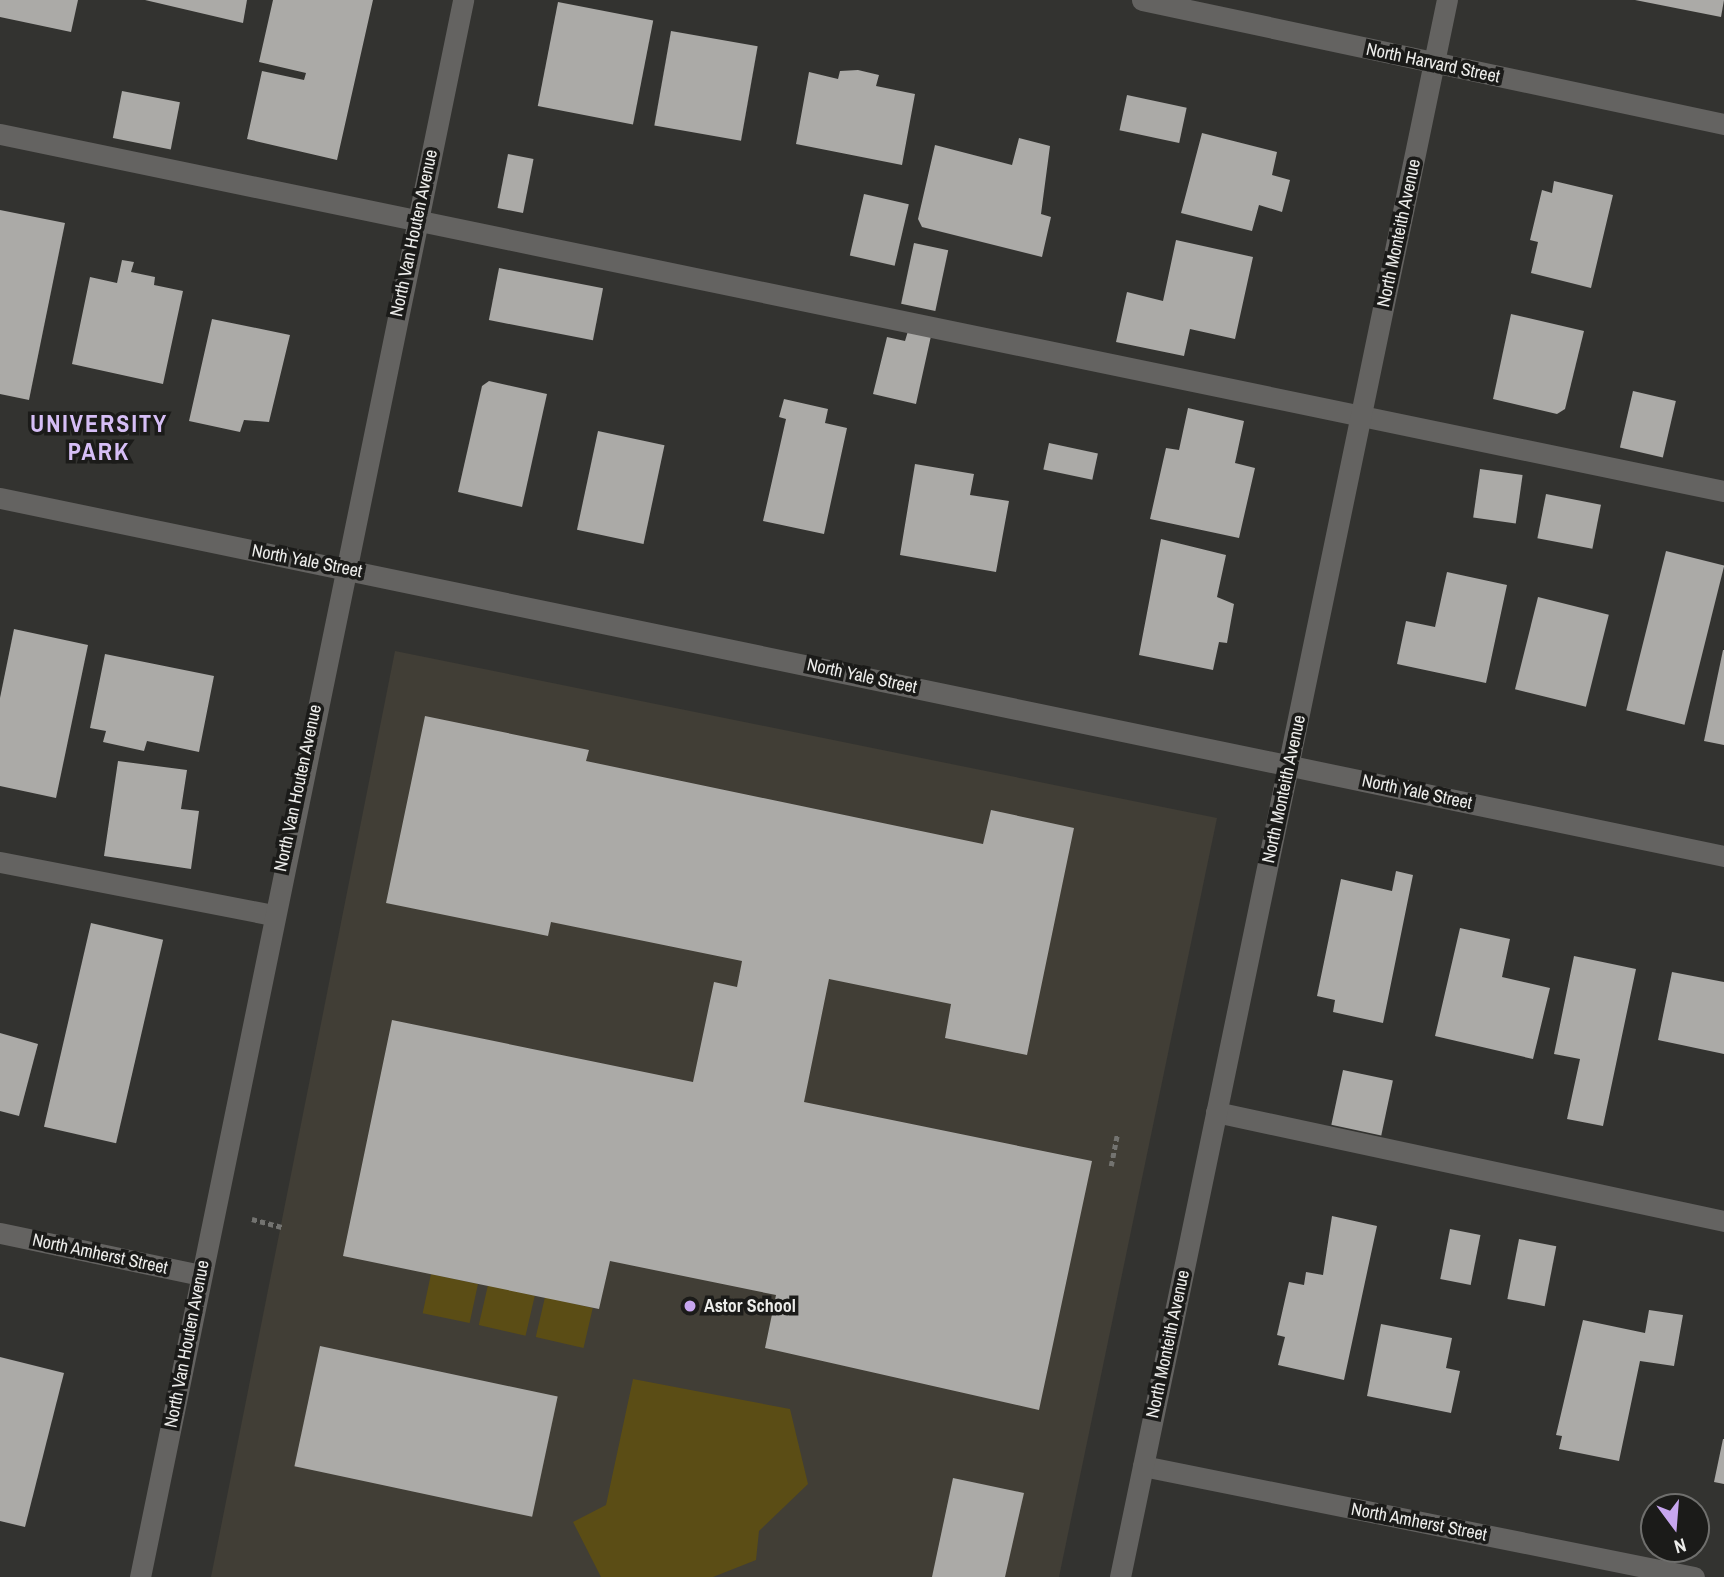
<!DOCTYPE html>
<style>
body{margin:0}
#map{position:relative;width:1724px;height:1577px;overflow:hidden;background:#333330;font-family:"Archivo Narrow",sans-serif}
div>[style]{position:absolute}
.built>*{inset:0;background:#413e36}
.green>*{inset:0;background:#5b4d15;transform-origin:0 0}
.building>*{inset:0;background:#abaaa7;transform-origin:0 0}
.path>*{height:4.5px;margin-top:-2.25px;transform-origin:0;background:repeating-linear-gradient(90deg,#737370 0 5px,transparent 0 8.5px)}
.lane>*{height:21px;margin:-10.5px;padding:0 10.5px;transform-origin:10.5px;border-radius:10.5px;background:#646361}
.street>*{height:21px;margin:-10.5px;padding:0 10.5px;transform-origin:10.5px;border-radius:10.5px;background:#646361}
.dots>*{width:19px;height:19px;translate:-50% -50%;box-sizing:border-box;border:4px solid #1b1b19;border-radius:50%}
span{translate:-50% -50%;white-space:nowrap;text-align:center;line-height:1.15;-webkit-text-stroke:7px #1b1b19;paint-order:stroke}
.street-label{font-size:18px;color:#ededeb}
.poi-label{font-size:18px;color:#ededeb;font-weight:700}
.left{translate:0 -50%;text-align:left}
.district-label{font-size:24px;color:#d6bef6;font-weight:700;letter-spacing:2px}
.north{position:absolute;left:1640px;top:1493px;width:70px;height:70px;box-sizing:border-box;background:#1b1b19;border:2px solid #6f6f6d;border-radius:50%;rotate:164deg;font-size:19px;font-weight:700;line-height:28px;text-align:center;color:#ededeb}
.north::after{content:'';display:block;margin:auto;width:24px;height:32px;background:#c7a6ef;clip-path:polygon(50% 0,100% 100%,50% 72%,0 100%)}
</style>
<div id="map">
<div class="built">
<i style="clip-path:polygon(395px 651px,1217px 818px,1059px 1577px,211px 1577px)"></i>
</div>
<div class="green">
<i style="left:431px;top:1274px;width:48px;height:40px;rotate:12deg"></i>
<i style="left:488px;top:1285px;width:48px;height:41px;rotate:13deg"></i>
<i style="left:545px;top:1297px;width:49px;height:41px;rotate:13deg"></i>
<i style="clip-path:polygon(633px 1379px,790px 1409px,808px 1484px,759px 1531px,756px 1560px,713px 1577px,601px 1577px,573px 1522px,606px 1505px)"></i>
</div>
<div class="building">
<i style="clip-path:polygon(0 0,78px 0,71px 32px,0 17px)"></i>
<i style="clip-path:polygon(145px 0,247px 0,243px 23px)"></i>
<i style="clip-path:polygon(273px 0,373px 0,337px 160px,247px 139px,262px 71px,304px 80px,306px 73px,259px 62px)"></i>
<i style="clip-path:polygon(1635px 0,1724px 0,1721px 17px)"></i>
<i style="left:558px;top:2px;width:97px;height:106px;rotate:11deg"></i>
<i style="left:671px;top:31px;width:88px;height:96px;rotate:10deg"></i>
<i style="clip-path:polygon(858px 70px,879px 75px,876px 86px,915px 94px,902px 165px,796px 144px,809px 72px,838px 79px,840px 71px)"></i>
<i style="left:122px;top:91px;width:59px;height:48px;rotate:11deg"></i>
<i style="left:1127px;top:95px;width:61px;height:36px;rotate:12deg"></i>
<i style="clip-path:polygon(1202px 133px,1277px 152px,1272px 175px,1290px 180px,1282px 212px,1259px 205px,1252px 231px,1181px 213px)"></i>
<i style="clip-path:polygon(1019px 138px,1050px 146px,1041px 214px,1051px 217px,1042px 257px,922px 227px,918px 219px,935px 145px,1012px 165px)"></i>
<i style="left:508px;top:154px;width:26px;height:55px;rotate:11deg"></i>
<i style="clip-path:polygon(1554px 181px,1613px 195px,1591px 288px,1531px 273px,1538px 242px,1530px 240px,1542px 190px,1552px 193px)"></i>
<i style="left:864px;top:194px;width:46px;height:63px;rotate:13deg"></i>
<i style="clip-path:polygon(0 210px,65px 223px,29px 400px,0 394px)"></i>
<i style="clip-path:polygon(1176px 240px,1253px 257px,1235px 339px,1190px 329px,1184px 356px,1116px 342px,1127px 292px,1163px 301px)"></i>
<i style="left:914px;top:243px;width:35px;height:62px;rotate:12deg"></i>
<i style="clip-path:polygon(122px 260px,134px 262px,131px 272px,155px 277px,154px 285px,183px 291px,163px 384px,72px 364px,90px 277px,117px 283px)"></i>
<i style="left:499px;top:268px;width:106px;height:53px;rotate:11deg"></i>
<i style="clip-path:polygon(1511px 314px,1584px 331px,1565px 409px,1557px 414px,1493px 399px)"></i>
<i style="clip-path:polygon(212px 319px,290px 335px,269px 422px,244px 420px,240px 432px,189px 421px)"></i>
<i style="clip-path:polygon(908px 331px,931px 336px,916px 404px,873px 394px,887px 337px,905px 341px)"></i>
<i style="clip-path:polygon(489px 381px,547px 394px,522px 507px,458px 492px,482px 386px)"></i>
<i style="left:1633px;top:391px;width:44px;height:58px;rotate:13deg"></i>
<i style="clip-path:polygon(784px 399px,828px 409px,825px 423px,847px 428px,824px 534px,763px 521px,786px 419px,779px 417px)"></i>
<i style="clip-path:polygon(1188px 408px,1244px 421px,1235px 463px,1255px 468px,1239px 538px,1150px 519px,1166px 448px,1179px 450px)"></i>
<i style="left:598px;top:431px;width:68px;height:101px;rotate:12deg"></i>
<i style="left:1049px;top:443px;width:50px;height:27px;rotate:12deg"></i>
<i style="clip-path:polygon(915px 464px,974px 474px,970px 495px,1009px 501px,996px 572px,900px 555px)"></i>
<i style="left:1480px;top:469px;width:43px;height:49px;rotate:8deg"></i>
<i style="left:1546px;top:494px;width:56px;height:45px;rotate:11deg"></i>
<i style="clip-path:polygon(1161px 539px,1226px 555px,1217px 597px,1234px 604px,1227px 643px,1219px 642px,1213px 670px,1139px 655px)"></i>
<i style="left:1666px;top:551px;width:60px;height:164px;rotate:14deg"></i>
<i style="clip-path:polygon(1447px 572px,1507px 585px,1486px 683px,1397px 664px,1406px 621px,1435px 627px)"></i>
<i style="left:1538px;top:597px;width:73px;height:95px;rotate:14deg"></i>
<i style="clip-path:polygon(14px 629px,88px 645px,56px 798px,0 786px,0 698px)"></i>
<i style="clip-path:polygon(1723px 650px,1724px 650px,1724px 745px,1704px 741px)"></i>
<i style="clip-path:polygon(105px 654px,214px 676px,199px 752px,147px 741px,144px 751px,103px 742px,106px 731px,90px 728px)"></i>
<i style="clip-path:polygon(425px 716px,589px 750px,586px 761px,983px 844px,991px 810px,1074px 828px,1027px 1055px,945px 1038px,951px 1004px,829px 979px,804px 1102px,1092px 1161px,1039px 1410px,765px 1348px,776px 1295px,610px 1261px,599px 1309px,343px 1256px,392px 1020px,693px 1082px,714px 982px,737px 987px,742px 961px,551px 922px,548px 936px,386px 903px)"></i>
<i style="clip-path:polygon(118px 761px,187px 770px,181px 809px,199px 811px,191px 869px,104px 856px)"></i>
<i style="clip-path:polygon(1396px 871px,1413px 875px,1383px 1023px,1333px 1012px,1335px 1000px,1317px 996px,1341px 879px,1392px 891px)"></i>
<i style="left:91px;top:923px;width:74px;height:209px;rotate:13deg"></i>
<i style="clip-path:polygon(1460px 928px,1510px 939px,1502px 977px,1550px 988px,1533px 1059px,1435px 1036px)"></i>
<i style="clip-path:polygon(1574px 956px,1636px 969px,1603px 1126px,1567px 1119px,1580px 1059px,1554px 1054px)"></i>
<i style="clip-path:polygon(1672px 972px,1724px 982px,1724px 1054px,1658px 1040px)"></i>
<i style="clip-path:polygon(0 1033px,38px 1044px,19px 1116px,0 1111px)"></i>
<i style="left:1343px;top:1070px;width:51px;height:56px;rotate:12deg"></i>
<i style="clip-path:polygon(1332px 1216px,1377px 1226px,1344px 1380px,1278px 1365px,1285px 1337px,1277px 1335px,1289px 1282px,1304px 1285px,1306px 1272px,1323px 1275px)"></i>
<i style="left:1450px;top:1229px;width:31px;height:51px;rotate:11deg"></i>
<i style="left:1519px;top:1239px;width:38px;height:61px;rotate:11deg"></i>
<i style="clip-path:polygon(1649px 1310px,1683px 1315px,1674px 1366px,1640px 1361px,1619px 1461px,1559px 1449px,1562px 1436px,1556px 1435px,1583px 1320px,1645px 1333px)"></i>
<i style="clip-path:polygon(1381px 1324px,1452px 1338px,1446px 1368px,1460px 1371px,1451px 1413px,1367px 1396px)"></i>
<i style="left:320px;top:1346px;width:243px;height:123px;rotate:12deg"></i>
<i style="clip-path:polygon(0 1357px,64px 1373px,25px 1527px,0 1521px)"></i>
<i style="clip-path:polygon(1723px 1439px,1724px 1439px,1724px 1484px,1714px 1482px)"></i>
<i style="clip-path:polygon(953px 1478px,1024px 1493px,1005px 1577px,932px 1577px)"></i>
</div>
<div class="path">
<i style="left:1111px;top:1166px;width:33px;rotate:-79deg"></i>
<i style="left:252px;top:1219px;width:31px;rotate:15deg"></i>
</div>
<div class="lane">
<i style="left:0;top:134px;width:1761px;rotate:11.7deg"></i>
<i style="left:0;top:862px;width:277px;rotate:11deg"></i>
<i style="left:1216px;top:1112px;width:520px;rotate:12.11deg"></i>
</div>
<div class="street">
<i style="left:1142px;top:0;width:595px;rotate:12.03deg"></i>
<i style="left:0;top:498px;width:1761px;rotate:11.73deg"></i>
<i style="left:0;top:1233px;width:205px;rotate:11.8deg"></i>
<i style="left:1143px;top:1466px;width:562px;rotate:11.39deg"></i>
<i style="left:140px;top:1577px;width:1610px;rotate:-78.42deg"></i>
<i style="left:1120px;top:1577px;width:1611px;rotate:-78.29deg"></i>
</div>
<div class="dots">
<i style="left:690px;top:1306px;background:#c7a6ef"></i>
</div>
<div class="street-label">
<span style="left:1433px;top:63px;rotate:12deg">North Harvard Street</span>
<span style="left:414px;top:233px;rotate:-78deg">North Van Houten Avenue</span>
<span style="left:1399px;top:233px;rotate:-78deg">North Monteith Avenue</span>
<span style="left:307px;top:561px;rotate:11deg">North Yale Street</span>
<span style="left:862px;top:676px;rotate:12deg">North Yale Street</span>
<span style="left:298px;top:788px;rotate:-78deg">North Van Houten Avenue</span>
<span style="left:1284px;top:789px;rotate:-78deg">North Monteith Avenue</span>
<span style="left:1417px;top:792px;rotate:12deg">North Yale Street</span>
<span style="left:100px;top:1254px;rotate:12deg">North Amherst Street</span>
<span style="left:187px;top:1344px;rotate:-79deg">North Van Houten Avenue</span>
<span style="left:1168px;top:1344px;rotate:-78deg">North Monteith Avenue</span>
<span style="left:1419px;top:1522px;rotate:11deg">North Amherst Street</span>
</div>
<div class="poi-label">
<span class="left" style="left:704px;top:1306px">Astor School</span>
</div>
<div class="district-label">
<span style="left:99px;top:438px">UNIVERSITY<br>PARK</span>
</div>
<div class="north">N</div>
</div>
